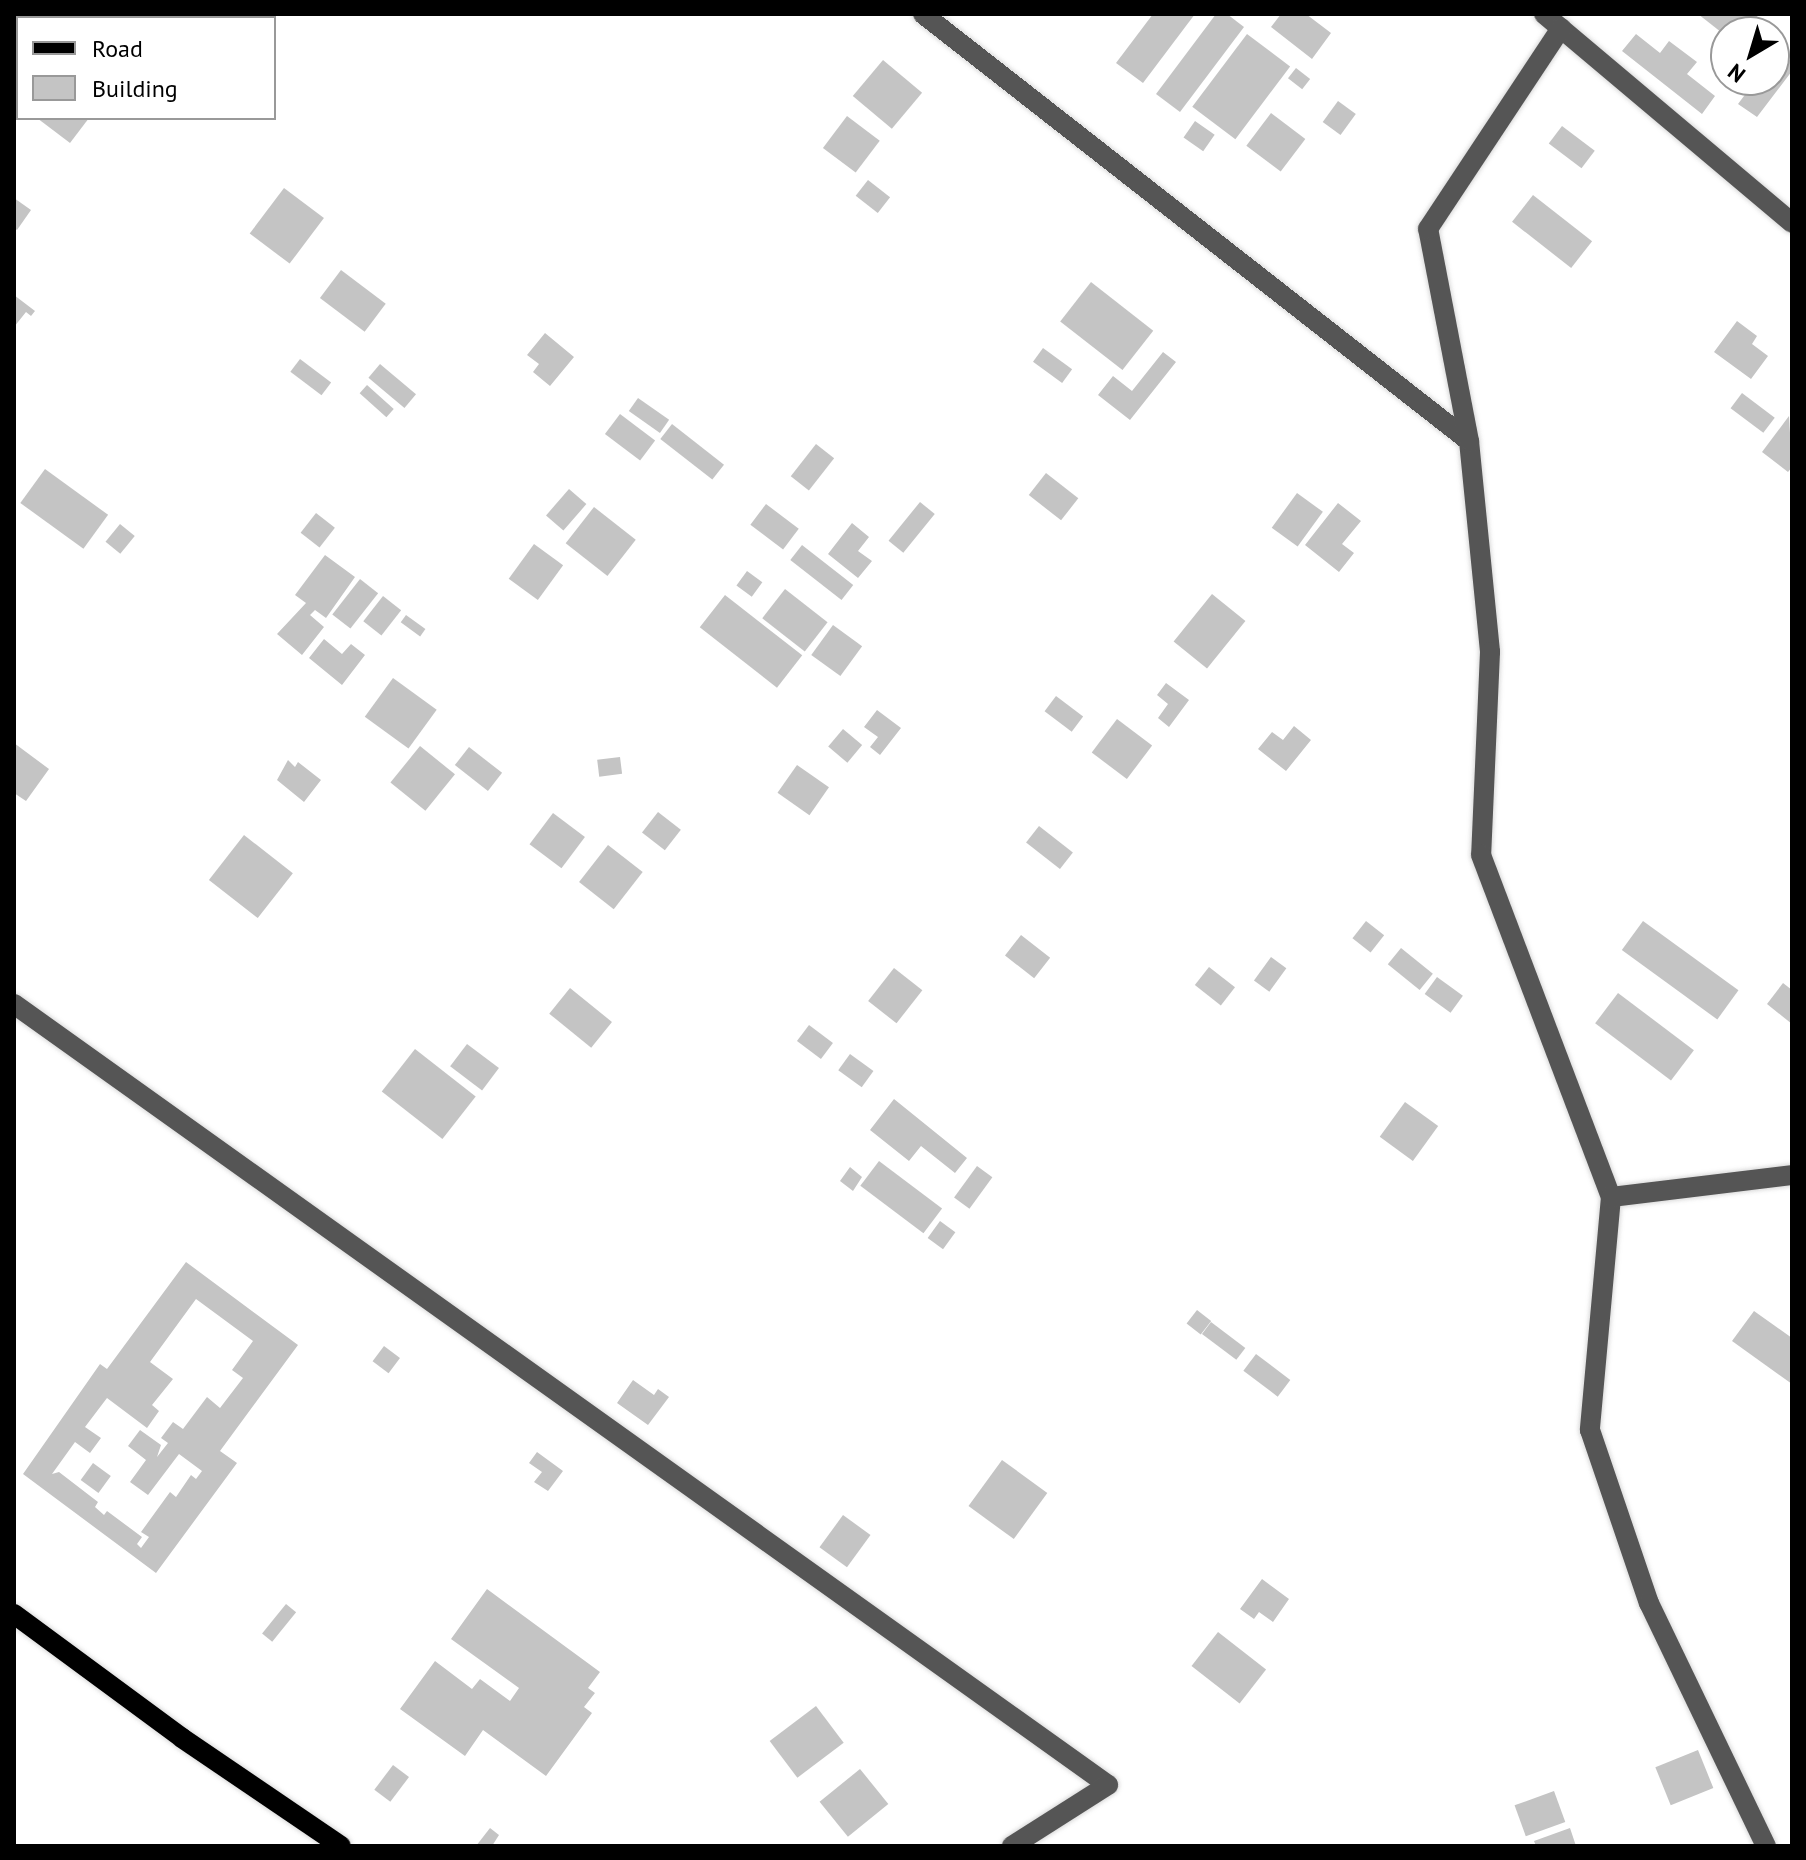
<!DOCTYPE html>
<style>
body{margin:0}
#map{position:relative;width:1806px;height:1860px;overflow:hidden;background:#fff;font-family:"PT Sans",sans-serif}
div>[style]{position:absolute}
.building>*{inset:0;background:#c4c4c4;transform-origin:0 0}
.roads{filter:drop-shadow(0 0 2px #dbdbdb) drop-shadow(0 0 2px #dbdbdb)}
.minor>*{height:20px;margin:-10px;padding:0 10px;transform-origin:10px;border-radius:10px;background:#555}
.major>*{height:20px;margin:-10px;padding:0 10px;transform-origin:10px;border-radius:10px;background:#000}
span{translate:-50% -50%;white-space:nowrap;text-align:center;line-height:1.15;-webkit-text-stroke:6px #fff;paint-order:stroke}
.frame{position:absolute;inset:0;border:16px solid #000;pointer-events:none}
.legend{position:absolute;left:16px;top:16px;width:260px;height:104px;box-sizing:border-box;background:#fff;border:2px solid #999;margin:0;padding:10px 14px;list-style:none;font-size:24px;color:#000}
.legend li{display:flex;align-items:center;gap:16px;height:40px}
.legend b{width:40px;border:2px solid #999}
.north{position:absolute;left:1710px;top:16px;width:80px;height:80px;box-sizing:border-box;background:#fff;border:2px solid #999;border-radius:50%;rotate:218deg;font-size:22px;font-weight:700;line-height:32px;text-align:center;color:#000}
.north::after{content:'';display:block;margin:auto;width:28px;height:36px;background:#000;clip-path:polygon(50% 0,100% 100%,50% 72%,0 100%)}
</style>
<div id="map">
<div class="building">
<i style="clip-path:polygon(1153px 14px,1195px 14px,1143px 83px,1116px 63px)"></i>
<i style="clip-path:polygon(1216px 14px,1227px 14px,1244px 27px,1180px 112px,1156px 94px)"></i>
<i style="clip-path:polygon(1281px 14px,1306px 14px,1331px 33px,1312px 59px,1271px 27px)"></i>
<i style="clip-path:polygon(1698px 14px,1759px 14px,1745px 32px,1726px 36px)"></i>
<i style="left:1247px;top:34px;width:54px;height:91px;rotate:37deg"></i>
<i style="clip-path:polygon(1636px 34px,1660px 53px,1669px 41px,1697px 62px,1687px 74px,1715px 96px,1702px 114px,1622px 51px)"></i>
<i style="clip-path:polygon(1778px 51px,1792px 62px,1792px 71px,1757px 117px,1738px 104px,1756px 80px,1774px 80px)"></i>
<i style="left:883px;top:60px;width:51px;height:47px;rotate:40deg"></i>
<i style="left:1296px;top:68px;width:18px;height:13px;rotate:38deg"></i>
<i style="left:1338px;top:101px;width:22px;height:26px;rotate:36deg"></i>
<i style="left:1271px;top:113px;width:43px;height:41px;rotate:37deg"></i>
<i style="left:847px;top:116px;width:41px;height:40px;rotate:37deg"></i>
<i style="clip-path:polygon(37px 118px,89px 118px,70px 143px)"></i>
<i style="left:1195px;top:121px;width:24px;height:20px;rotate:35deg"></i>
<i style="left:1562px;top:126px;width:41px;height:22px;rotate:37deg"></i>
<i style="left:868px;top:180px;width:28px;height:20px;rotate:38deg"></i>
<i style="left:284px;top:188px;width:50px;height:57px;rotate:37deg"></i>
<i style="left:1533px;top:195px;width:75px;height:34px;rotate:38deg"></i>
<i style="clip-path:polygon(14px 198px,31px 210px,17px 230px,14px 228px)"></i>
<i style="left:341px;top:270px;width:56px;height:35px;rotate:37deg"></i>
<i style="left:1091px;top:282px;width:79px;height:50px;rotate:38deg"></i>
<i style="clip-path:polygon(14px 295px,35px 311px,31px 316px,26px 312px,14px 327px)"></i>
<i style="clip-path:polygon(1737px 321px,1757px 336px,1752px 344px,1768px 356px,1751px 379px,1714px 352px)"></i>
<i style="clip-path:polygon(545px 333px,574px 357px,550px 386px,533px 372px,539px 364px,527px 355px)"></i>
<i style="left:1043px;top:348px;width:36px;height:17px;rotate:36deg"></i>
<i style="clip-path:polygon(1163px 352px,1176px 362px,1130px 420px,1098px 395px,1113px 376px,1132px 391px)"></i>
<i style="left:300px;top:359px;width:39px;height:16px;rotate:37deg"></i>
<i style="left:380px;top:364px;width:47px;height:18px;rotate:40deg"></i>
<i style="left:367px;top:385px;width:36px;height:11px;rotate:42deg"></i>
<i style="left:1742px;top:393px;width:41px;height:19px;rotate:37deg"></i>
<i style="left:638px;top:398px;width:38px;height:16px;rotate:35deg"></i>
<i style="left:620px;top:414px;width:44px;height:25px;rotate:37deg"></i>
<i style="clip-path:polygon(1789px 416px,1792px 467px,1788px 472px,1762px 452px)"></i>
<i style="left:672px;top:424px;width:66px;height:19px;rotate:38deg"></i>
<i style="left:816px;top:444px;width:23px;height:41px;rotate:38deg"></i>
<i style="left:45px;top:469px;width:78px;height:42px;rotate:36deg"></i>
<i style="left:1046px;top:473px;width:41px;height:28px;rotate:38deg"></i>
<i style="left:569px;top:489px;width:23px;height:35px;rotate:41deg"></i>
<i style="left:1297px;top:493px;width:32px;height:43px;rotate:36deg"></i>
<i style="left:920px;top:502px;width:19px;height:50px;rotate:39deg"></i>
<i style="clip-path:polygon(1338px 503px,1361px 521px,1342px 544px,1354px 553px,1339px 572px,1305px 545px)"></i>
<i style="left:766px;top:504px;width:41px;height:26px;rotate:37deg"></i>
<i style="left:594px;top:507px;width:53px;height:46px;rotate:38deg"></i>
<i style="left:316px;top:513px;width:24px;height:25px;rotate:38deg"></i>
<i style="clip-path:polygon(852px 523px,869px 537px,858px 551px,872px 561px,858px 578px,828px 554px)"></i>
<i style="left:120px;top:524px;width:19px;height:23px;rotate:39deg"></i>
<i style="left:534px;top:544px;width:36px;height:43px;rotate:36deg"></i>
<i style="left:802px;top:545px;width:65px;height:19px;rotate:38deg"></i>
<i style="clip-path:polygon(325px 555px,355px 577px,326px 618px,315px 610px,310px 615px,324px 627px,302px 655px,277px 634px,306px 603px,295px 595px)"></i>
<i style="left:747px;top:571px;width:19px;height:18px;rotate:36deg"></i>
<i style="left:360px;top:579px;width:23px;height:45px;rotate:38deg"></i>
<i style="left:785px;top:589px;width:54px;height:37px;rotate:38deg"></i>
<i style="left:1212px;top:594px;width:43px;height:61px;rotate:39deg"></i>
<i style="left:725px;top:595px;width:98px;height:41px;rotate:38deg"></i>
<i style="left:383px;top:596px;width:23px;height:32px;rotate:38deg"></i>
<i style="left:406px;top:615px;width:24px;height:9px;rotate:36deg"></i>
<i style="left:833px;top:625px;width:36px;height:37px;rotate:36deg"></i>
<i style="clip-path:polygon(324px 639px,342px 654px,351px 644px,365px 655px,342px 685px,309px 658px)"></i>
<i style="left:393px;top:678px;width:54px;height:48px;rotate:36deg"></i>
<i style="clip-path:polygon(1166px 683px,1189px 700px,1169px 727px,1158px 718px,1168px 704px,1157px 695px)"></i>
<i style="left:1056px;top:696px;width:34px;height:19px;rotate:37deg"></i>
<i style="clip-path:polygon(877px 710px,901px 728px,880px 755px,870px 747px,878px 737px,864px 727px)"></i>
<i style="left:1117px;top:719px;width:44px;height:42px;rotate:37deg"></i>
<i style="clip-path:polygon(1294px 726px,1311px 740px,1286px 771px,1258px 749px,1272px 732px,1283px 740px)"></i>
<i style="left:843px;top:729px;width:25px;height:23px;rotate:40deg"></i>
<i style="clip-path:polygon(14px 743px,49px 769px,26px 801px,14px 793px)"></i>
<i style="left:420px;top:746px;width:45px;height:47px;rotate:39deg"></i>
<i style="left:469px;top:747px;width:42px;height:23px;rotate:38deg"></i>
<i style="left:620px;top:757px;width:17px;height:23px;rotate:83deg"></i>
<i style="clip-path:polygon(288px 760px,295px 767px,298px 762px,321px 780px,304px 802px,277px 780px)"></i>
<i style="left:797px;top:765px;width:39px;height:34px;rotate:35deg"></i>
<i style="left:658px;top:812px;width:29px;height:26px;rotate:38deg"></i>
<i style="left:553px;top:813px;width:40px;height:39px;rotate:37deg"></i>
<i style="left:1039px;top:826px;width:43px;height:21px;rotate:38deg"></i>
<i style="left:244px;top:835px;width:62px;height:57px;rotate:38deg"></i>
<i style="left:608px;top:845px;width:44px;height:47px;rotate:38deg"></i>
<i style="left:1366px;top:921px;width:23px;height:22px;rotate:38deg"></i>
<i style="left:1643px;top:921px;width:118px;height:36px;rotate:36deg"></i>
<i style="left:1021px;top:935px;width:37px;height:26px;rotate:38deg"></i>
<i style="left:1401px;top:948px;width:41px;height:21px;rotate:39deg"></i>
<i style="left:1271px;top:957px;width:19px;height:29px;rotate:36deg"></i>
<i style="left:1209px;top:967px;width:33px;height:23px;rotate:38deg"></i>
<i style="left:894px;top:968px;width:36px;height:42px;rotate:38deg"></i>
<i style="left:1437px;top:977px;width:32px;height:21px;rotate:36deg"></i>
<i style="clip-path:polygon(1783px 983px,1792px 990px,1792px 1024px,1767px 1004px)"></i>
<i style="left:570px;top:988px;width:54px;height:33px;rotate:39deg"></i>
<i style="left:1618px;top:993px;width:95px;height:38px;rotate:37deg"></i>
<i style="left:809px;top:1025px;width:30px;height:20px;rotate:37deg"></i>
<i style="left:467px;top:1044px;width:40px;height:28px;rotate:37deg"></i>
<i style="left:415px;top:1049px;width:77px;height:54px;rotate:38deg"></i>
<i style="left:850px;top:1054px;width:29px;height:20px;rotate:36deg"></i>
<i style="clip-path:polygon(894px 1099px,967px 1158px,955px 1173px,921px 1146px,909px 1161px,870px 1130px)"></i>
<i style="left:1405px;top:1102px;width:41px;height:43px;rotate:36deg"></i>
<i style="left:879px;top:1161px;width:79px;height:31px;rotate:37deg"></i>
<i style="left:977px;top:1166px;width:19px;height:39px;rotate:36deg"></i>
<i style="clip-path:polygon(850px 1167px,862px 1177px,853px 1191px,840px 1181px)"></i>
<i style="left:940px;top:1221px;width:19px;height:21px;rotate:36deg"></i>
<i style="clip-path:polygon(evenodd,186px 1262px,298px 1345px,220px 1451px,237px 1463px,156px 1573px,23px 1474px,100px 1364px,107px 1369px,186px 1262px,196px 1299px,253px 1341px,232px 1370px,243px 1378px,220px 1408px,207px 1397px,183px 1429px,173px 1422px,161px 1438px,168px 1443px,157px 1457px,161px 1445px,140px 1430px,128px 1446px,146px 1460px,130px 1482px,148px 1495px,179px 1454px,202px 1471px,196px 1479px,191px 1475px,176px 1497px,170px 1492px,141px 1532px,149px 1537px,141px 1548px,137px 1544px,142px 1537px,107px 1511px,104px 1515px,95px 1507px,98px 1502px,59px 1472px,52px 1474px,75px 1442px,90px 1453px,101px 1438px,85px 1427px,107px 1398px,147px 1428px,159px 1411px,152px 1405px,173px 1379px,150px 1362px,196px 1299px)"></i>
<i style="left:1197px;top:1310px;width:18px;height:17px;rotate:38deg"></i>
<i style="clip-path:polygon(1754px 1311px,1792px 1338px,1792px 1384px,1732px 1341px)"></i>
<i style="left:1211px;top:1322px;width:43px;height:15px;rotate:37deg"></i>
<i style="left:384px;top:1346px;width:20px;height:19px;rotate:37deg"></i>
<i style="left:1256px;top:1354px;width:43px;height:21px;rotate:37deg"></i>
<i style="clip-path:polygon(633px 1380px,654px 1395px,658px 1389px,669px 1397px,648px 1425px,617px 1403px)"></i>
<i style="clip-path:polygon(537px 1452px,563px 1471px,548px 1491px,534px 1482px,542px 1472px,529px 1463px)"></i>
<i style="left:1002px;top:1460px;width:56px;height:57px;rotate:36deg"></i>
<i style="left:93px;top:1463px;width:22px;height:21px;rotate:36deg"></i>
<i style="left:843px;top:1515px;width:34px;height:40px;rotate:36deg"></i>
<i style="clip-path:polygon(1262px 1579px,1289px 1599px,1273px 1622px,1259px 1612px,1254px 1619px,1240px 1609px)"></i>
<i style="clip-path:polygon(487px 1589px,600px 1672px,588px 1688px,595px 1693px,584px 1707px,592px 1713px,546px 1776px,483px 1730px,465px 1756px,400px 1709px,435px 1661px,472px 1689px,480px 1679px,510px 1701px,519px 1688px,451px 1639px)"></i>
<i style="left:286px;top:1604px;width:13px;height:38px;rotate:39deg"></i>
<i style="left:1218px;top:1632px;width:61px;height:43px;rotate:38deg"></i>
<i style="left:816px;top:1706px;width:46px;height:58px;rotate:53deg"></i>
<i style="left:1698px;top:1750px;width:41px;height:46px;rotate:68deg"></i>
<i style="left:393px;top:1765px;width:20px;height:31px;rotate:37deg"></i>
<i style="left:860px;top:1769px;width:45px;height:52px;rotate:51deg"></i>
<i style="left:1554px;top:1791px;width:33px;height:42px;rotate:70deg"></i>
<i style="clip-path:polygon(490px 1828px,499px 1835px,492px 1846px,476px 1846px)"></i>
<i style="clip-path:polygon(1570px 1828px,1576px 1846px,1536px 1846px,1534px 1841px)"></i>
</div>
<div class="roads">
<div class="minor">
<i style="left:923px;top:14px;width:693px;rotate:38.03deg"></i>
<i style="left:1469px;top:441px;width:212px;rotate:84.3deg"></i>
<i style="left:1490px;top:652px;width:203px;rotate:92.5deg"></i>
<i style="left:1481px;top:855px;width:366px;rotate:69.2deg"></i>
<i style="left:1611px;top:1197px;width:234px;rotate:95.2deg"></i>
<i style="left:1590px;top:1430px;width:183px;rotate:71.2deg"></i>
<i style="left:1649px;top:1603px;width:270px;rotate:64.3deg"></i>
<i style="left:1544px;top:14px;width:324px;rotate:40.1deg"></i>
<i style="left:1469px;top:441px;width:216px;rotate:-100.9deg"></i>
<i style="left:1428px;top:229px;width:241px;rotate:-56.5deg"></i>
<i style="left:14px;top:1004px;width:1344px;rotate:35.52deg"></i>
<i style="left:1108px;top:1785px;width:114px;rotate:147.6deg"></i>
<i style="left:1611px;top:1197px;width:182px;rotate:-6.9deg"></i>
</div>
<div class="major">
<i style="left:14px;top:1614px;width:209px;rotate:36.4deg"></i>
<i style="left:182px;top:1738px;width:192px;rotate:34.2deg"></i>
</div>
</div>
<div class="frame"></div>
<ul class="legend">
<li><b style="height:10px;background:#000"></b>Road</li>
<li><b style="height:22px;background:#c4c4c4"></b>Building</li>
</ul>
<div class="north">N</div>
</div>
